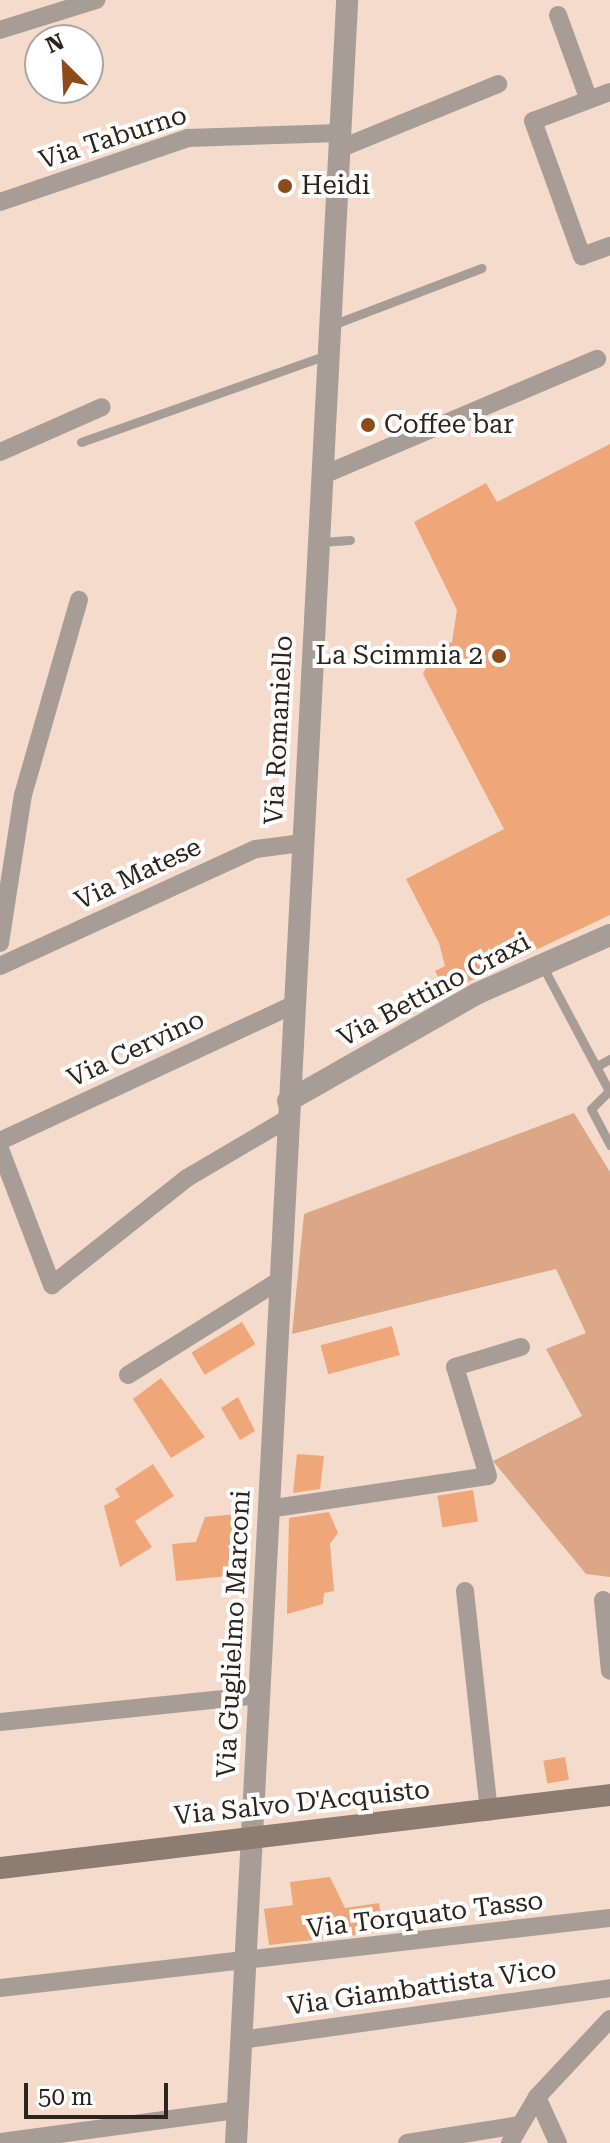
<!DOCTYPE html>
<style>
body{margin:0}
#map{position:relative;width:610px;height:2143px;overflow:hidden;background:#f5dbcb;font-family:"Roboto Serif",serif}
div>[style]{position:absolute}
.green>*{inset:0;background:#dba786}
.building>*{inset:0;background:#efa678;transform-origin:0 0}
.service>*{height:9px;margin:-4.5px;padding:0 4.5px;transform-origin:4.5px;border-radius:4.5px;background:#a89d96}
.minor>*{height:18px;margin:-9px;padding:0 9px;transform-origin:9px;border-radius:9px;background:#a89d96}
.tertiary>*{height:22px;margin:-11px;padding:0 11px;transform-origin:11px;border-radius:11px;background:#a89d96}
.secondary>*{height:22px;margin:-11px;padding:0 11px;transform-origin:11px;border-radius:11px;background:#8c7c72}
.dots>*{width:22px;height:22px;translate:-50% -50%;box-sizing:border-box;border:4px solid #fff;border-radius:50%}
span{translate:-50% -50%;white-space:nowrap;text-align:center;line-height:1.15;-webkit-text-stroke:8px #fff;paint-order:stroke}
.street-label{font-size:26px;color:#2e241e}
.poi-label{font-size:26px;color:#2e241e}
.left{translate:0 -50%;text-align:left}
.right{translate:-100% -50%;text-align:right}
.north{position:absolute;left:24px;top:24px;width:80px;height:80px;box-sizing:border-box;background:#fff;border:2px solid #aba7a5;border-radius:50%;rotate:336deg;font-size:22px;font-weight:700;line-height:32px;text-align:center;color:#2e241e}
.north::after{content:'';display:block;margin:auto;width:28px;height:36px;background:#8c4b18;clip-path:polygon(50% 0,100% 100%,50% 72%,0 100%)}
.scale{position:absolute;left:24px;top:2083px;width:144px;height:36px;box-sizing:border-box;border:4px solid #2e241e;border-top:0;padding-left:10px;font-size:24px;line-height:28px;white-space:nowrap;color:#2e241e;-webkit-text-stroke:6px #fff;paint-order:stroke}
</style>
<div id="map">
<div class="green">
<i style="clip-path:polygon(574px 1113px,610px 1172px,610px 1577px,586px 1574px,493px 1461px,582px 1416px,546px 1349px,586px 1333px,556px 1269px,292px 1334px,304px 1214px)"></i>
</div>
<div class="building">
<i style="clip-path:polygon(610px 444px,610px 915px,446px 992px,435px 971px,445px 966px,439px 943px,406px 879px,504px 829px,423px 674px,435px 649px,452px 642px,457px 610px,414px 522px,486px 483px,497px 502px)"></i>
<i style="left:242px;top:1322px;width:26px;height:59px;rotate:59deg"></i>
<i style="left:392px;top:1326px;width:30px;height:74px;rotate:75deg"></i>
<i style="clip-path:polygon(161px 1378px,205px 1437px,171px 1458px,133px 1399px)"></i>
<i style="clip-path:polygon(238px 1397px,255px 1431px,240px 1440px,221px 1408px)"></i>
<i style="clip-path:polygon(297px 1454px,324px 1456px,320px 1489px,293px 1493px)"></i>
<i style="clip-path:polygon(153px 1464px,174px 1496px,135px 1521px,152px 1547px,120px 1567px,104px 1506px,120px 1497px,115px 1489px)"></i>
<i style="left:473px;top:1490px;width:32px;height:36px;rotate:81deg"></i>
<i style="clip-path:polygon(329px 1512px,338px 1533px,330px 1544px,334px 1591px,324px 1593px,323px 1604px,287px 1614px,289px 1518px)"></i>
<i style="clip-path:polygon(237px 1514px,239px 1575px,176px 1581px,172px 1544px,196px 1542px,205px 1517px)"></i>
<i style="left:565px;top:1757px;width:23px;height:22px;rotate:80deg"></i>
<i style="clip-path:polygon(330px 1877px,345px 1908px,379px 1903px,383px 1932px,269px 1945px,264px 1909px,293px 1905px,290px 1882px)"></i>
</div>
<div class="service">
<i style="left:332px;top:325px;width:160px;rotate:-20.9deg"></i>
<i style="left:81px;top:442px;width:261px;rotate:-19.5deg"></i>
<i style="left:321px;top:542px;width:29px;rotate:-4deg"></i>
<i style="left:542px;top:965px;width:143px;rotate:62deg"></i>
<i style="left:609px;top:1091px;width:25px;rotate:135deg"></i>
<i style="left:591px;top:1109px;width:41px;rotate:62.2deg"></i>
<i style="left:599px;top:1065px;width:13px;rotate:-29deg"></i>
</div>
<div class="minor">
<i style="left:558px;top:15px;width:90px;rotate:70deg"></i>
<i style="left:0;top:30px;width:101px;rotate:-17.4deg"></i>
<i style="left:610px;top:92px;width:82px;rotate:159.4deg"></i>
<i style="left:533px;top:121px;width:144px;rotate:70.1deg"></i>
<i style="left:582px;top:256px;width:30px;rotate:-20deg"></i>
<i style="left:339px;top:149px;width:172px;rotate:-22.2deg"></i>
<i style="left:0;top:202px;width:199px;rotate:-18.8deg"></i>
<i style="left:188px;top:138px;width:152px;rotate:-1.9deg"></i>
<i style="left:0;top:452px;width:111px;rotate:-23.8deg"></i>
<i style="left:321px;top:476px;width:300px;rotate:-23deg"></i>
<i style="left:0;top:943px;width:150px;rotate:-81.2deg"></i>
<i style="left:23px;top:795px;width:203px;rotate:-74deg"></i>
<i style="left:0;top:966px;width:281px;rotate:-24.6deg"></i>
<i style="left:256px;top:849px;width:45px;rotate:-7.6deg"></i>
<i style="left:0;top:1141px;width:323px;rotate:-24.9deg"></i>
<i style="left:0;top:1149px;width:146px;rotate:69.1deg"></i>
<i style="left:52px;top:1285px;width:172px;rotate:-38.4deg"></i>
<i style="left:187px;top:1178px;width:116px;rotate:-30.5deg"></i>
<i style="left:128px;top:1375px;width:176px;rotate:-32deg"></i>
<i style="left:268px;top:1509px;width:222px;rotate:-8.5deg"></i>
<i style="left:488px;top:1476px;width:114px;rotate:-106.8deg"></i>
<i style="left:455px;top:1367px;width:69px;rotate:-16.9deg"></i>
<i style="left:465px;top:1591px;width:222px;rotate:83.8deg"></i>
<i style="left:603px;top:1600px;width:71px;rotate:84.4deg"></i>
<i style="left:0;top:1722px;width:261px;rotate:-5.9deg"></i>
<i style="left:0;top:1988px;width:614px;rotate:-6.55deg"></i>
<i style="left:241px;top:2040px;width:373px;rotate:-8deg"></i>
<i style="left:537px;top:2097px;width:51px;rotate:65.5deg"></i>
<i style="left:0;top:2142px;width:240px;rotate:-7.7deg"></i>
<i style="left:407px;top:2143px;width:114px;rotate:-9.1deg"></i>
<i style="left:510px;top:2143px;width:53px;rotate:-59.6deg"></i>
<i style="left:537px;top:2097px;width:107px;rotate:-46.9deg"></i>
</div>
<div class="tertiary">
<i style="left:288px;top:1101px;width:216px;rotate:-29.6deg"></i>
<i style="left:476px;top:994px;width:146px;rotate:-23.8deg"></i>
<i style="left:236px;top:2143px;width:2146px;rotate:-87.03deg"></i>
</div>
<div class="secondary">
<i style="left:0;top:1868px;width:614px;rotate:-6.82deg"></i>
</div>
<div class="dots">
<i style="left:285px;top:186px;background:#8c4b18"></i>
<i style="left:368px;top:425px;background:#8c4b18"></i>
<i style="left:499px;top:656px;background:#8c4b18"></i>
</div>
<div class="street-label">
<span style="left:113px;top:138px;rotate:-18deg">Via Taburno</span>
<span style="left:279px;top:730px;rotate:-87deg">Via Romaniello</span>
<span style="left:138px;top:874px;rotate:-25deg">Via Matese</span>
<span style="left:434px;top:990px;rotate:-28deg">Via Bettino Craxi</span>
<span style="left:136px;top:1049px;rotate:-25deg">Via Cervino</span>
<span style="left:234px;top:1634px;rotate:-87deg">Via Guglielmo Marconi</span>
<span style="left:302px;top:1803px;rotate:-6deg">Via Salvo D'Acquisto</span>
<span style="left:425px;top:1915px;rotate:-7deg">Via Torquato Tasso</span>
<span style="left:422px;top:1988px;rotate:-8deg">Via Giambattista Vico</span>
</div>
<div class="poi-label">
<span class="left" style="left:301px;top:186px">Heidi</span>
<span class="left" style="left:384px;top:425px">Coffee bar</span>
<span class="right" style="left:483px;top:656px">La Scimmia 2</span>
</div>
<div class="north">N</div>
<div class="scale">50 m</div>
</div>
